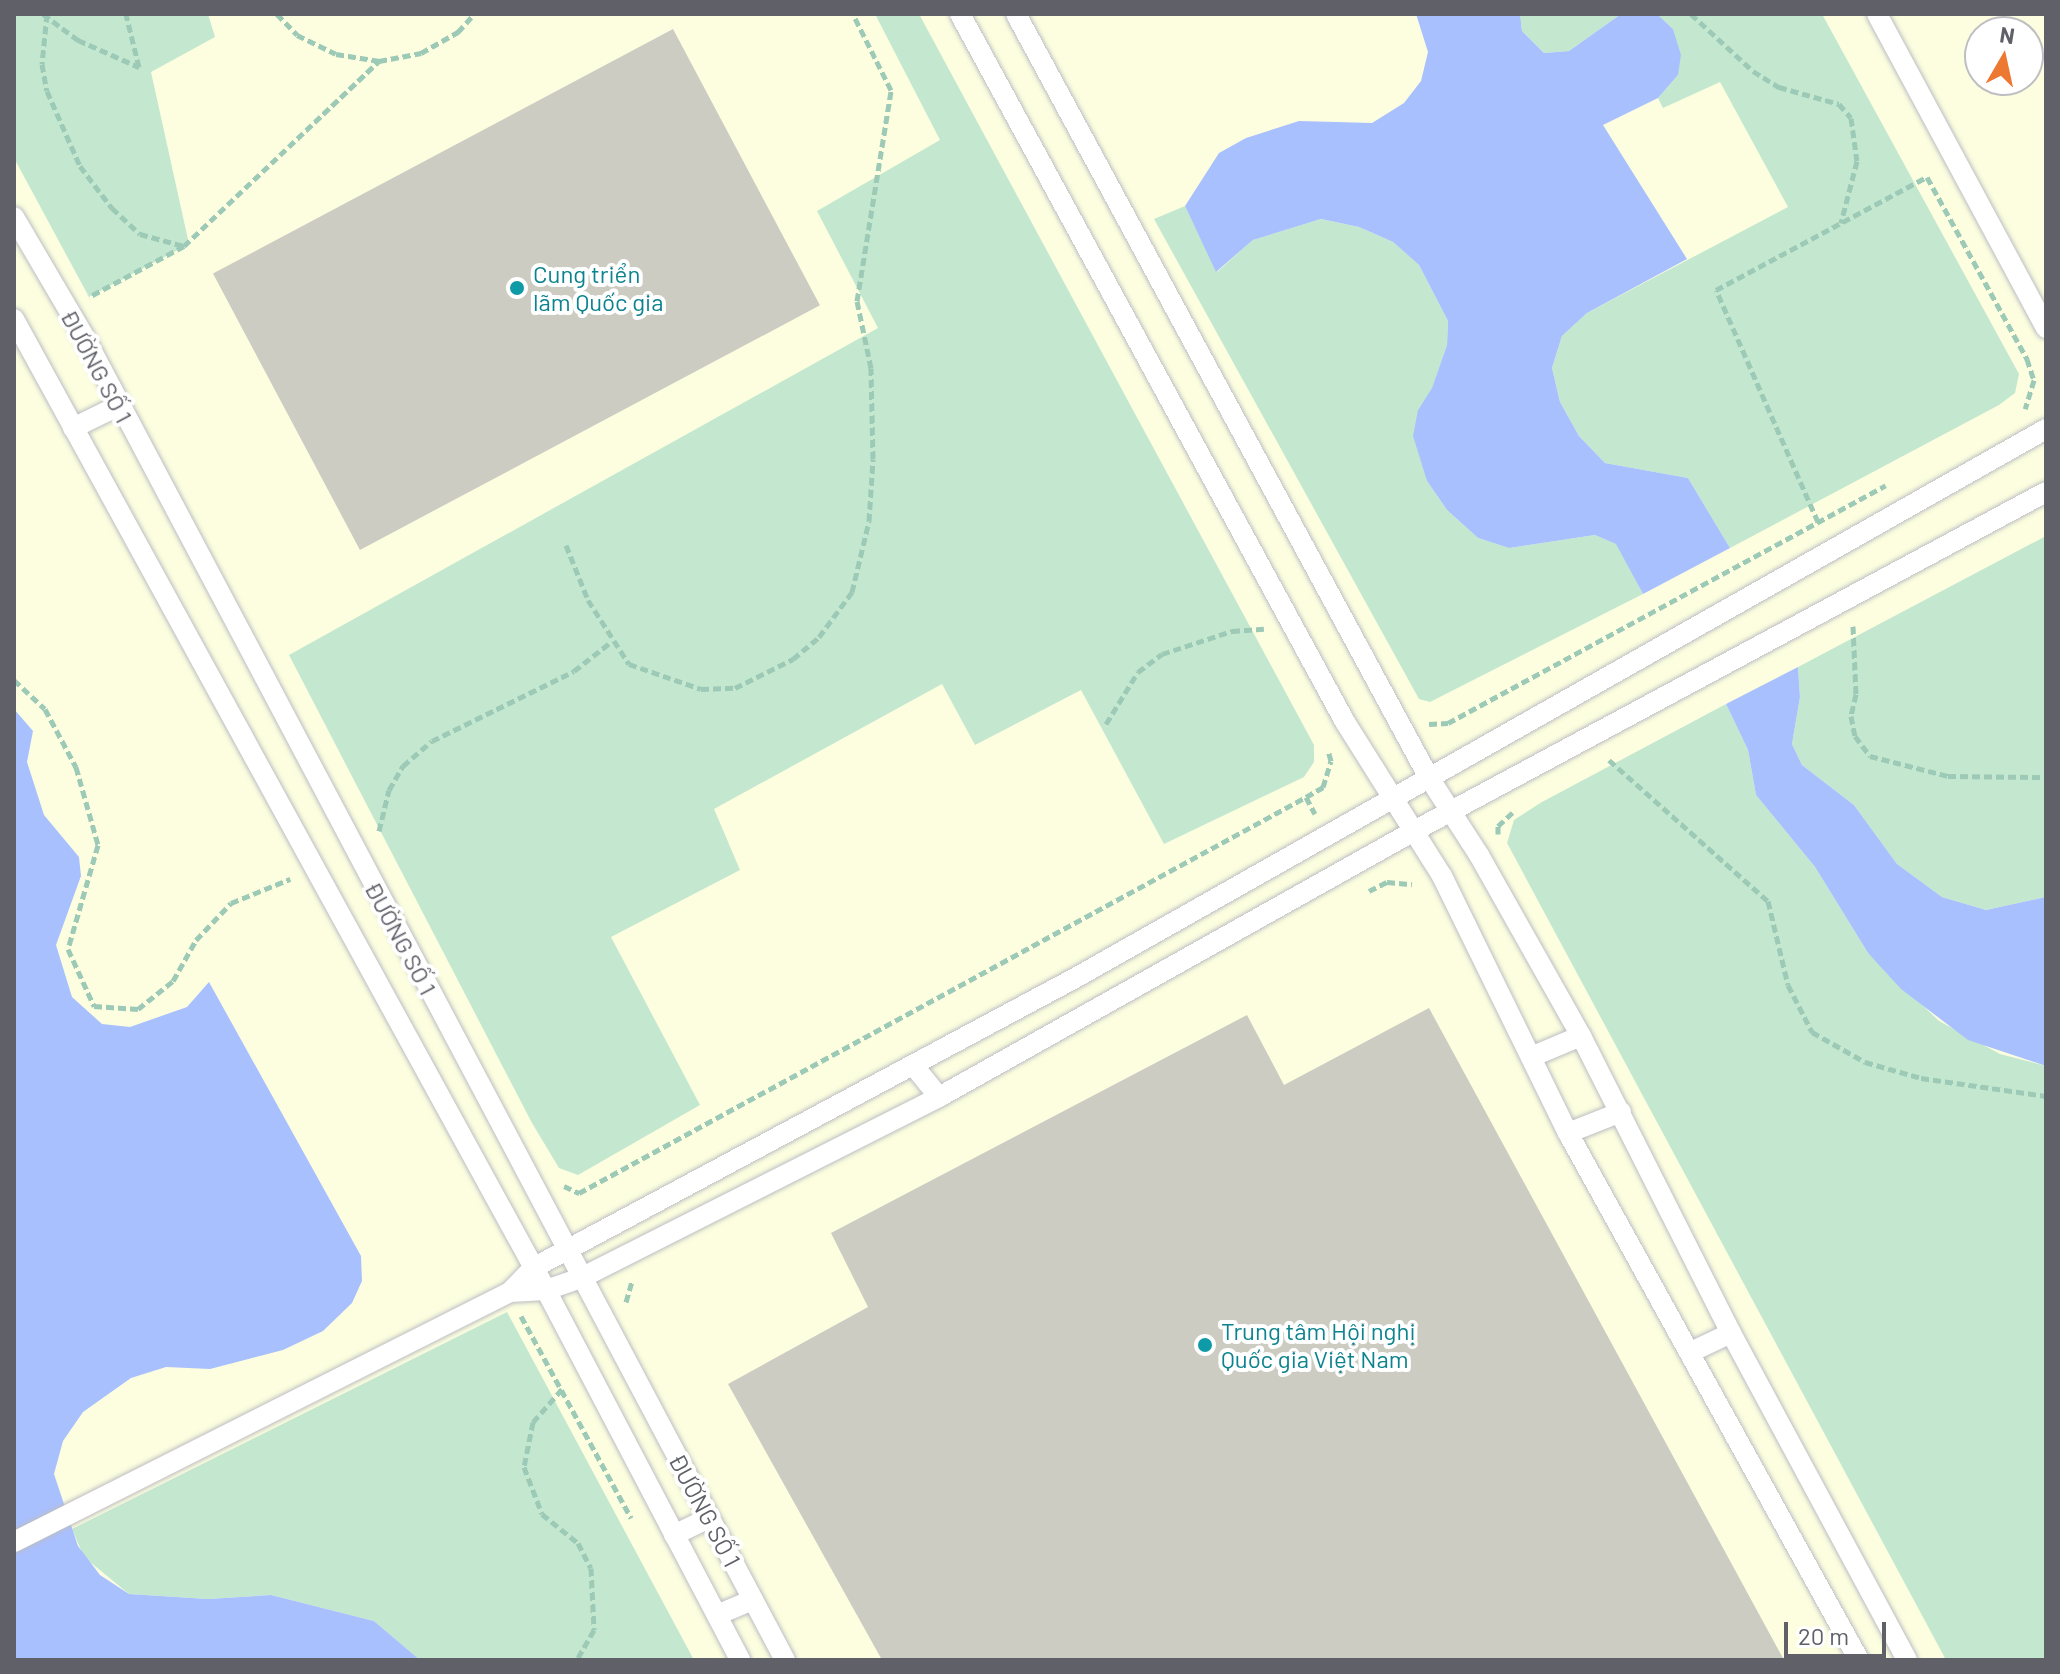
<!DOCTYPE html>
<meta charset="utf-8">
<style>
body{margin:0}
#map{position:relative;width:2060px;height:1674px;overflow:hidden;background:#f0f1e7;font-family:Barlow,sans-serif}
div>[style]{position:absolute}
.commercial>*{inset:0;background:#fcfedf}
.green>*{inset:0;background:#c4e8cf}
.water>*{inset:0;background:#a9c0ff}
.building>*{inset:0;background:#ccccc3;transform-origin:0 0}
.path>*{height:5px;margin-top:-2.5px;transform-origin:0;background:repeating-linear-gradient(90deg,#9dc9b7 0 8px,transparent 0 12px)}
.roads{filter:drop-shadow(0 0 2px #bcbdc3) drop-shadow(0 0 2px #bcbdc3)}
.service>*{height:20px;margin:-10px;padding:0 10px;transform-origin:10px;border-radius:10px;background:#fff}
.dots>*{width:22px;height:22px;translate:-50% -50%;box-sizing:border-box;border:4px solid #fff;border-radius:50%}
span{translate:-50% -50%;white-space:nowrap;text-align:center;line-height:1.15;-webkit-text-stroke:8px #fff;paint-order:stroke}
.culture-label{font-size:24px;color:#0d838f}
.left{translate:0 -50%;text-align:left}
.street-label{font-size:24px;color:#5f6068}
.frame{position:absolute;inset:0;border:16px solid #5f6068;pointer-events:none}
.north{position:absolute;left:1964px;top:16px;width:80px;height:80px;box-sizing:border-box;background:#fff;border:2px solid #bfbfc3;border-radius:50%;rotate:9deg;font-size:22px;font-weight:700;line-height:32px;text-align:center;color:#5f6068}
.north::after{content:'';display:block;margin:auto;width:28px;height:36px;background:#ec7832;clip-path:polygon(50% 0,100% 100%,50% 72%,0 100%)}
.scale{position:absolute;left:1784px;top:1622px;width:102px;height:36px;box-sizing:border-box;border:4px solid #5f6068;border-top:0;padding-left:10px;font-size:24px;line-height:28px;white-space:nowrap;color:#5f6068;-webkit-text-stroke:6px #fff;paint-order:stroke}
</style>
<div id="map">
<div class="commercial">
<i style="clip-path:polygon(evenodd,14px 14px,2046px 14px,2046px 1660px,14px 1660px,14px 14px,1980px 32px,2028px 32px,2028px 80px,1980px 80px,1980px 32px)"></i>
</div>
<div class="green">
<i style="clip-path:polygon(14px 14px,208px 14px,215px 37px,151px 72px,189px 244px,89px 297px,14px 158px)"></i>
<i style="clip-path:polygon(875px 14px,919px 14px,1314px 745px,1314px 762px,1304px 777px,1164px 844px,1081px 690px,975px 745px,942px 684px,714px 809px,740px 870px,611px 937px,700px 1105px,578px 1175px,559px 1168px,532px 1123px,289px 655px,878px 328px,817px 211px,940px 140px)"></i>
<i style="clip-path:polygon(1520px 14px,1621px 14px,1569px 51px,1544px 53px,1522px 31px)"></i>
<i style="clip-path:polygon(1657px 14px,1822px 14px,2019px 374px,2015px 393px,1999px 405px,1730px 548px,1688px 478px,1605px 463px,1579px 436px,1560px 402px,1552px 368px,1562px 336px,1587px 313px,1788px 207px,1720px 82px,1663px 108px,1658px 98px,1678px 75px,1673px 29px)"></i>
<i style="clip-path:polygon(1185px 206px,1217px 272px,1253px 240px,1321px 219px,1359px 227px,1393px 242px,1419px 265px,1448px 321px,1447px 345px,1432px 389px,1418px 410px,1427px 481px,1447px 510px,1478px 538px,1509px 548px,1595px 535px,1617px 544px,1643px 594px,1430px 702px,1419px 699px,1154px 219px)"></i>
<i style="clip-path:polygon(2046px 536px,2046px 897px,1986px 910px,1942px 897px,1897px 864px,1854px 805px,1802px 765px,1792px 744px,1800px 697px,1798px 667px)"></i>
<i style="clip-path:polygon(1726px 704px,1748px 750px,1756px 795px,1815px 867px,1868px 953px,1939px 1021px,2000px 1054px,2046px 1066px,2046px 1660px,1946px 1660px,1507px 843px,1514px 820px,1542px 802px)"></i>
<i style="clip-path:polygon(507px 1312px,694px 1660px,420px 1660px,374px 1621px,271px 1595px,208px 1599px,129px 1594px,84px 1557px,72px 1529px)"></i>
</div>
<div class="water">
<i style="clip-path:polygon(1416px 14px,1520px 14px,1522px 31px,1544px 53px,1569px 51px,1621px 14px,1657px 14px,1673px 29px,1681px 55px,1678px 75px,1658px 98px,1603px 125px,1687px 259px,1587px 313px,1562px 336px,1552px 368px,1560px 402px,1579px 436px,1605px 463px,1688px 478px,1730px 548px,1643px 594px,1616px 544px,1595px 535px,1509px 548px,1478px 538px,1447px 510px,1427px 481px,1413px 436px,1418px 410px,1432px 388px,1447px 345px,1448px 321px,1419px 265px,1393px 242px,1359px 227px,1321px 219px,1253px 240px,1216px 272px,1185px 206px,1219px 153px,1246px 138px,1299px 121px,1372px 123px,1404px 103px,1421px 81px,1428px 52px)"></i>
<i style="clip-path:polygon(1798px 667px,1800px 697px,1792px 744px,1802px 765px,1854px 805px,1897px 864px,1942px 897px,1986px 910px,2046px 897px,2046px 1066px,1968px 1040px,1901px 989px,1868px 953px,1815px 867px,1756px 795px,1748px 750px,1726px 704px)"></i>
<i style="clip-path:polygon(14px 709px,33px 731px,27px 762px,44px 815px,79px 857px,81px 876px,56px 945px,72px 997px,102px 1024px,130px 1027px,187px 1007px,209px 982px,361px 1256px,362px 1281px,352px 1303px,323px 1331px,283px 1350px,210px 1369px,166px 1367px,131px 1378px,83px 1412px,63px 1441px,54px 1474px,78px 1546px,100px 1575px,129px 1594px,208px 1599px,271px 1595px,374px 1621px,420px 1660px,14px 1660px)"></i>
</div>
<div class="building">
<i style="left:673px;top:29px;width:313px;height:521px;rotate:62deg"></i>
<i style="clip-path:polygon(1429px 1008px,1784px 1660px,882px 1660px,728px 1384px,868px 1307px,831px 1233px,1247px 1015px,1284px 1085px)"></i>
</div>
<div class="path">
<i style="left:43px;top:14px;width:44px;rotate:36.6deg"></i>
<i style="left:78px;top:40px;width:67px;rotate:23.9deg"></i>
<i style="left:139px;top:67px;width:55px;rotate:-103.8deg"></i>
<i style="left:47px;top:14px;width:50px;rotate:95.7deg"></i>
<i style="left:42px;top:64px;width:27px;rotate:80deg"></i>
<i style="left:47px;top:91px;width:82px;rotate:66.3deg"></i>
<i style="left:80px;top:166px;width:53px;rotate:52.7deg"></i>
<i style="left:112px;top:208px;width:38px;rotate:43deg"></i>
<i style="left:140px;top:234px;width:46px;rotate:15.3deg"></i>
<i style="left:184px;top:246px;width:108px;rotate:151.8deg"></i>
<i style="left:277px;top:14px;width:29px;rotate:46deg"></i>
<i style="left:297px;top:35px;width:43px;rotate:26deg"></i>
<i style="left:336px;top:54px;width:44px;rotate:9.2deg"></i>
<i style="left:379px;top:61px;width:43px;rotate:-10.8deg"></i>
<i style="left:421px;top:53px;width:43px;rotate:-29.6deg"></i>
<i style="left:458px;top:32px;width:24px;rotate:-48deg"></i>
<i style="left:1691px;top:14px;width:84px;rotate:42.6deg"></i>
<i style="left:1753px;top:71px;width:31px;rotate:32deg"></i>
<i style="left:1779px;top:87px;width:62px;rotate:15.8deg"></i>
<i style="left:1839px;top:104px;width:18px;rotate:49deg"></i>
<i style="left:1851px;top:118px;width:43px;rotate:82.1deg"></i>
<i style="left:1857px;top:161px;width:64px;rotate:104.5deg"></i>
<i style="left:184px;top:246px;width:269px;rotate:-43.5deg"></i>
<i style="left:1818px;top:522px;width:253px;rotate:-113.7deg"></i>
<i style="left:1716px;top:290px;width:239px;rotate:-28.2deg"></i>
<i style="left:1927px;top:177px;width:208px;rotate:61.2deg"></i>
<i style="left:2027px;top:359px;width:22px;rotate:72deg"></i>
<i style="left:2034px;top:380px;width:30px;rotate:107deg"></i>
<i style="left:566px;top:545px;width:59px;rotate:68.2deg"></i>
<i style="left:588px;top:600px;width:76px;rotate:57.4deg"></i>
<i style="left:629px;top:664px;width:76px;rotate:19.1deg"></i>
<i style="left:701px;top:689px;width:34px;rotate:-2deg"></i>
<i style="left:735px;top:688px;width:65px;rotate:-26.6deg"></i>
<i style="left:793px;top:659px;width:34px;rotate:-40deg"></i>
<i style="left:819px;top:637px;width:56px;rotate:-53.7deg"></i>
<i style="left:852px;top:592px;width:73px;rotate:-76.5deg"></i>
<i style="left:869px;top:521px;width:62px;rotate:-86.3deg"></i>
<i style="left:873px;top:459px;width:91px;rotate:-91.3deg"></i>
<i style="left:871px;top:368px;width:68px;rotate:-101.8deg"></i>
<i style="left:857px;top:301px;width:214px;rotate:-80.8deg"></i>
<i style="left:891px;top:90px;width:85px;rotate:-116.6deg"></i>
<i style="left:1853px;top:626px;width:68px;rotate:87.5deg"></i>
<i style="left:1856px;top:694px;width:23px;rotate:103deg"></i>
<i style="left:1851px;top:716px;width:20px;rotate:79deg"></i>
<i style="left:1855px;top:736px;width:25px;rotate:53deg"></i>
<i style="left:1870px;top:756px;width:81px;rotate:14.4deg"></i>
<i style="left:1948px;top:776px;width:98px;rotate:0.6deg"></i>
<i style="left:14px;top:680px;width:42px;rotate:43.1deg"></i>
<i style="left:45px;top:709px;width:66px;rotate:61.9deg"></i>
<i style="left:76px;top:767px;width:81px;rotate:74.2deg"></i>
<i style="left:98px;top:845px;width:108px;rotate:106.1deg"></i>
<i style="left:68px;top:949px;width:63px;rotate:65.5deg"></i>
<i style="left:94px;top:1006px;width:44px;rotate:3.9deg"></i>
<i style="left:138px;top:1009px;width:45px;rotate:-38.7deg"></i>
<i style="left:173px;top:981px;width:47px;rotate:-60.7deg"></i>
<i style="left:196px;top:940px;width:51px;rotate:-46.6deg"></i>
<i style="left:231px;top:903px;width:64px;rotate:-22.1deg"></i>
<i style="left:1106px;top:724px;width:61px;rotate:-58.4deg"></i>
<i style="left:1138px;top:672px;width:30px;rotate:-37deg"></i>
<i style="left:1162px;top:654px;width:74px;rotate:-18.2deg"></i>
<i style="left:1232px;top:631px;width:32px;rotate:-4deg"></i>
<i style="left:1429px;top:724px;width:19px;rotate:-3deg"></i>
<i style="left:1448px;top:723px;width:498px;rotate:-28.5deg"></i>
<i style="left:1609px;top:760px;width:213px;rotate:41.6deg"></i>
<i style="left:1768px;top:901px;width:86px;rotate:76.6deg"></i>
<i style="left:1788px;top:985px;width:53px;rotate:62.9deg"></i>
<i style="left:1812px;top:1032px;width:61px;rotate:29.5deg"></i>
<i style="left:1865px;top:1062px;width:58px;rotate:15.9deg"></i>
<i style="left:1921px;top:1078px;width:126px;rotate:8.2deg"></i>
<i style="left:1306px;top:797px;width:19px;rotate:62deg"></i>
<i style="left:379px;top:831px;width:42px;rotate:-76.3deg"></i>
<i style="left:389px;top:790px;width:28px;rotate:-60deg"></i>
<i style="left:403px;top:766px;width:38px;rotate:-41deg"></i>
<i style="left:432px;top:741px;width:158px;rotate:-26.2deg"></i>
<i style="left:574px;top:671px;width:47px;rotate:-38.1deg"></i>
<i style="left:1498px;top:834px;width:8px;rotate:-90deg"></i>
<i style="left:1498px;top:826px;width:22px;rotate:-43deg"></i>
<i style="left:1369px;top:891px;width:20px;rotate:-27deg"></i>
<i style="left:1387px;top:882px;width:25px;rotate:5deg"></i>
<i style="left:564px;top:1186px;width:17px;rotate:25deg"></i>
<i style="left:579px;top:1193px;width:828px;rotate:-28.58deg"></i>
<i style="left:1306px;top:797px;width:20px;rotate:-30deg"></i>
<i style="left:1323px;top:787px;width:27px;rotate:-73deg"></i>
<i style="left:1331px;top:761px;width:11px;rotate:-105deg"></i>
<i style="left:626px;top:1302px;width:22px;rotate:-74deg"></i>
<i style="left:521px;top:1316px;width:230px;rotate:61.4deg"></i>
<i style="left:562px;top:1389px;width:44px;rotate:131.3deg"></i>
<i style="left:533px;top:1422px;width:46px;rotate:101.3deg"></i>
<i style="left:524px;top:1467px;width:50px;rotate:69deg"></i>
<i style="left:542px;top:1514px;width:46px;rotate:38.9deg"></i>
<i style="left:578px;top:1543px;width:28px;rotate:63deg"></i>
<i style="left:591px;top:1568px;width:62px;rotate:87.2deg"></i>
<i style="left:594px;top:1630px;width:34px;rotate:120deg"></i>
</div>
<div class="roads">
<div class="service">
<i style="left:960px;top:14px;width:806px;rotate:61.46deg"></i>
<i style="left:1345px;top:722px;width:182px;rotate:57.8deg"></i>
<i style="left:1442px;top:876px;width:286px;rotate:63.9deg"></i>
<i style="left:1568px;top:1133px;width:602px;rotate:61.09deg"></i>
<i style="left:1016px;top:14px;width:866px;rotate:61.6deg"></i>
<i style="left:1428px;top:776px;width:94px;rotate:57.2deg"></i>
<i style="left:1479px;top:855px;width:208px;rotate:60.6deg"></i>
<i style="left:1581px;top:1036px;width:333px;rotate:63.2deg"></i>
<i style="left:1731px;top:1333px;width:371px;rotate:61.7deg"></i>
<i style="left:1877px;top:14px;width:357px;rotate:61.7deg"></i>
<i style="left:14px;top:217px;width:140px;rotate:59.6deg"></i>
<i style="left:85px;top:338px;width:1496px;rotate:62.1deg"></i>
<i style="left:14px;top:319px;width:1107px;rotate:61.28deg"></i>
<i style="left:546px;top:1290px;width:418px;rotate:62.3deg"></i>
<i style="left:73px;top:428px;width:50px;rotate:-26.1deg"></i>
<i style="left:1531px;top:1057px;width:54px;rotate:-22.8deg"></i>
<i style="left:913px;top:1065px;width:41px;rotate:50.9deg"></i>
<i style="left:1568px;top:1133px;width:57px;rotate:-21.6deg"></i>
<i style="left:510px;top:1292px;width:36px;rotate:-3deg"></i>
<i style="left:546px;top:1290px;width:37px;rotate:-19deg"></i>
<i style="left:581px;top:1278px;width:401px;rotate:-26.8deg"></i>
<i style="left:939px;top:1097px;width:544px;rotate:-29.25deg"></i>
<i style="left:1414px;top:831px;width:717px;rotate:-28.21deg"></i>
<i style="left:1691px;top:1352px;width:44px;rotate:-25.4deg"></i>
<i style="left:674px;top:1535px;width:39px;rotate:-26deg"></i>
<i style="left:14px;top:1542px;width:555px;rotate:-26.75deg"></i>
<i style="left:510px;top:1292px;width:33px;rotate:-46deg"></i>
<i style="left:533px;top:1268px;width:617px;rotate:-28.14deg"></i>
<i style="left:1077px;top:977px;width:1113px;rotate:-29.49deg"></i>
<i style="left:717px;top:1615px;width:39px;rotate:-23deg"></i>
</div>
</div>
<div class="dots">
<i style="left:517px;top:288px;background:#0f9aa8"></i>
<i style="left:1205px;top:1345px;background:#0f9aa8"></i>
</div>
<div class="culture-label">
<span class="left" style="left:533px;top:288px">Cung triển<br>lãm Quốc gia</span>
<span class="left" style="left:1221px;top:1345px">Trung tâm Hội nghị<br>Quốc gia Việt Nam</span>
</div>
<div class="street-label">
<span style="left:97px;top:366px;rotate:62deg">ĐƯỜNG SỐ 1</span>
<span style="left:401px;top:938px;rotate:62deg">ĐƯỜNG SỐ 1</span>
<span style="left:705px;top:1510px;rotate:62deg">ĐƯỜNG SỐ 1</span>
</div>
<div class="frame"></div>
<div class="north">N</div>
<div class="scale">20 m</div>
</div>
